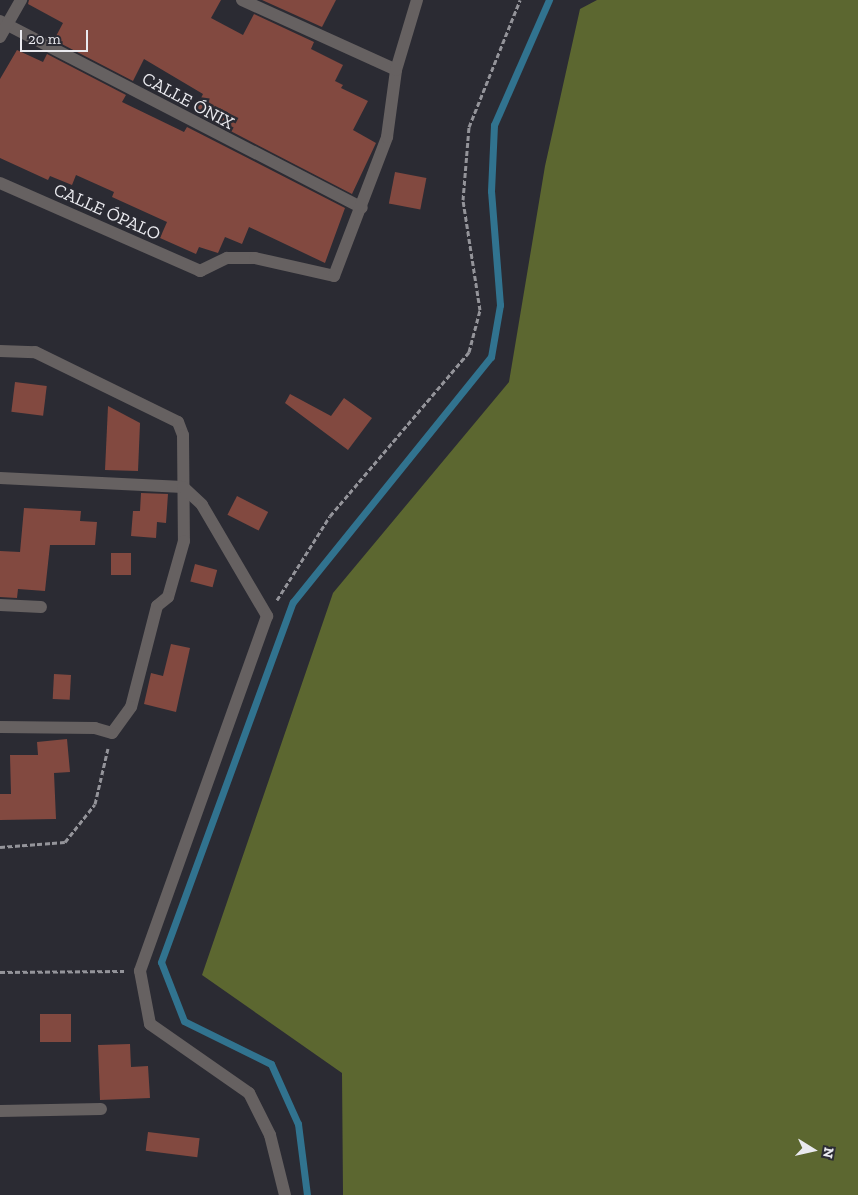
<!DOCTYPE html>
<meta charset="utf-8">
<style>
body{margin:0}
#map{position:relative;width:858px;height:1195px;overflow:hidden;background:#2b2b33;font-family:"Zilla Slab",serif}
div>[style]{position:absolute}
.forest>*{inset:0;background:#5c6730}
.stream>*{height:7px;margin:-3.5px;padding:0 3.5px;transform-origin:3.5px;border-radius:3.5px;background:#31738f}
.building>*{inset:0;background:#824940;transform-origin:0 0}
.path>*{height:3px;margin-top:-1.5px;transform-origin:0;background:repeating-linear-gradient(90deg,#94949a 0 5px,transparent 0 7.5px)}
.minor>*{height:12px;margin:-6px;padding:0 6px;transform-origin:6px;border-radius:6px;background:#666161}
span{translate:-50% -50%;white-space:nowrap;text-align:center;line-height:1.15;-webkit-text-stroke:5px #2b2b33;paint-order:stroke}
.street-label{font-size:18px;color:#eaeaef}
.north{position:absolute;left:788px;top:1125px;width:50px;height:50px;-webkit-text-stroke:4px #2b2b33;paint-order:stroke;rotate:100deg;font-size:14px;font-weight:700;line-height:20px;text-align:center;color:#eaeaef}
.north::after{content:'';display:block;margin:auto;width:18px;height:22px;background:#eaeaef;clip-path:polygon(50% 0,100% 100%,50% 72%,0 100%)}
.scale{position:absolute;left:20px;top:30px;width:68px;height:22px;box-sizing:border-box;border:2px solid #eaeaef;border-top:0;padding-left:6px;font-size:15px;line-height:18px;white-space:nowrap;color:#eaeaef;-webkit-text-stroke:4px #2b2b33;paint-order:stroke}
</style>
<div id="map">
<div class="forest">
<i style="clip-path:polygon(597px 0,858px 0,858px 1195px,343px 1195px,342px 1073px,202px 975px,333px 593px,509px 382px,545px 166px,580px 9px)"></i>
</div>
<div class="stream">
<i style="left:307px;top:1195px;width:72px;rotate:-97.2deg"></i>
<i style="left:298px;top:1124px;width:66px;rotate:-114.2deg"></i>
<i style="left:271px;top:1064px;width:97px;rotate:-153.7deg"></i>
<i style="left:184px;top:1021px;width:63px;rotate:-111.3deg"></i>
<i style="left:161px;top:962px;width:383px;rotate:-69.9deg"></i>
<i style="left:293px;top:602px;width:315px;rotate:-51.1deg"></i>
<i style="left:491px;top:357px;width:53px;rotate:-80.2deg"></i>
<i style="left:500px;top:305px;width:114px;rotate:-94.5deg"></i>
<i style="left:491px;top:191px;width:66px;rotate:-87.4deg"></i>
<i style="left:494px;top:125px;width:137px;rotate:-66.3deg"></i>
</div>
<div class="building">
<i style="clip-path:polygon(29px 0,221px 0,211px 18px,243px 35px,254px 14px,314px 42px,311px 49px,343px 65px,335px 81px,343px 85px,341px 88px,368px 101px,353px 130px,376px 143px,352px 194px,194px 112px,203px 94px,144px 59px,133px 81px,54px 40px,63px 23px,28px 4px)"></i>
<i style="clip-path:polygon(262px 0,336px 0,322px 27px)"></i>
<i style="clip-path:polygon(17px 50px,43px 62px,47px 54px,126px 95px,122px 102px,184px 132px,187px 127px,345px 208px,325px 263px,249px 227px,242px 244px,225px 237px,218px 253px,199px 247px,196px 254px,160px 238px,167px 222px,112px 197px,114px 192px,76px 175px,72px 185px,50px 176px,48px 180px,0 158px,0 79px)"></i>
<i style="left:395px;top:172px;width:32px;height:32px;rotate:11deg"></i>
<i style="left:15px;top:382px;width:32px;height:30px;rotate:7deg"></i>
<i style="clip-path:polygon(290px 394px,331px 416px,344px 398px,372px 418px,348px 450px,285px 403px)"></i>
<i style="clip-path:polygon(108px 406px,140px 423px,138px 471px,105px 470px)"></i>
<i style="clip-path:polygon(141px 493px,168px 494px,166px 523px,157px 522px,156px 538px,131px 536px,133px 511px,140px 511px)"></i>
<i style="left:237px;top:496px;width:35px;height:21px;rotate:27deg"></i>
<i style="clip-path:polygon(24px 508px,81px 511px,80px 521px,97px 522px,95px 545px,50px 545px,45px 591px,18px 589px,17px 598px,0 597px,0 551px,20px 552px)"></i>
<i style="left:111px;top:553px;width:20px;height:22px"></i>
<i style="left:195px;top:564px;width:23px;height:18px;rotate:15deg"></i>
<i style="clip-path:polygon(171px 644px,190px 648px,176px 712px,144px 704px,151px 673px,163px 676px)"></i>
<i style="left:54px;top:674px;width:17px;height:25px;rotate:3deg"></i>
<i style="clip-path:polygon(67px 739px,70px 772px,54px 773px,56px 819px,0 820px,0 794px,11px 794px,10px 755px,38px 755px,37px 742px)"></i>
<i style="left:71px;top:1014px;width:28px;height:31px;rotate:90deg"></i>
<i style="clip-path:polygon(130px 1044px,131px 1067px,148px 1066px,150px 1098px,100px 1100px,98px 1045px)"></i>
<i style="left:148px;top:1132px;width:52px;height:19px;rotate:7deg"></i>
</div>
<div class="path">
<i style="left:277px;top:600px;width:99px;rotate:-57.8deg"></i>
<i style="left:330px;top:516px;width:215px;rotate:-49.7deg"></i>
<i style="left:469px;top:352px;width:43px;rotate:-75.3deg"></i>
<i style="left:480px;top:310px;width:111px;rotate:-98.8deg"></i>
<i style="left:463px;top:200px;width:73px;rotate:-85.3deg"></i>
<i style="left:469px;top:127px;width:137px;rotate:-68.1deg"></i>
<i style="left:0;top:847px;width:65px;rotate:-4.4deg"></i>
<i style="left:65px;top:842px;width:48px;rotate:-51.7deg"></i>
<i style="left:95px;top:804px;width:57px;rotate:-76.9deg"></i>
<i style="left:0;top:972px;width:124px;rotate:-0.5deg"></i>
</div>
<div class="minor">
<i style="left:242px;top:0;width:169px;rotate:24.4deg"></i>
<i style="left:0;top:21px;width:407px;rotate:27.3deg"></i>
<i style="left:0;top:37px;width:43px;rotate:-60.4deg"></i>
<i style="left:0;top:183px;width:219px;rotate:23.7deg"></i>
<i style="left:200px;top:271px;width:30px;rotate:-26deg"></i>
<i style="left:227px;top:258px;width:28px"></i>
<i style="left:255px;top:258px;width:81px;rotate:12.8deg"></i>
<i style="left:334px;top:276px;width:149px;rotate:-69.1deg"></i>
<i style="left:387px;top:137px;width:68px;rotate:-82.3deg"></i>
<i style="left:396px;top:70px;width:73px;rotate:-73.3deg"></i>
<i style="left:0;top:351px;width:35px;rotate:2deg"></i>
<i style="left:35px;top:352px;width:159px;rotate:26.1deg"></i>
<i style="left:178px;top:422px;width:14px;rotate:69deg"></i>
<i style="left:183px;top:435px;width:106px;rotate:89.5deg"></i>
<i style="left:184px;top:541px;width:58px;rotate:105.9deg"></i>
<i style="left:168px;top:597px;width:14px;rotate:141deg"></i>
<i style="left:157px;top:606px;width:104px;rotate:104.4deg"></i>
<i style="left:131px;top:707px;width:32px;rotate:126deg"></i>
<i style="left:112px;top:733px;width:18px;rotate:-164deg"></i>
<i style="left:95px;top:728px;width:95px;rotate:-179.4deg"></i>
<i style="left:0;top:478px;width:183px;rotate:2.8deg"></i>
<i style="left:183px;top:487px;width:26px;rotate:43deg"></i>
<i style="left:202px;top:505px;width:129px;rotate:59.6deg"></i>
<i style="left:267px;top:616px;width:377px;rotate:109.7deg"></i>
<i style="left:140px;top:971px;width:54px;rotate:79.3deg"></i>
<i style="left:150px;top:1024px;width:121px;rotate:34.9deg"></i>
<i style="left:249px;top:1093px;width:47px;rotate:63.4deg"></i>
<i style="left:270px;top:1135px;width:62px;rotate:76deg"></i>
<i style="left:0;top:605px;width:41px;rotate:2.8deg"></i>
<i style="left:0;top:1111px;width:101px;rotate:-1.1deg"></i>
</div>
<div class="street-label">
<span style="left:188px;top:101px;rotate:28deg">CALLE ÓNIX</span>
<span style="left:107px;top:212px;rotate:24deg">CALLE ÓPALO</span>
</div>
<div class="north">N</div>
<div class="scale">20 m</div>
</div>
